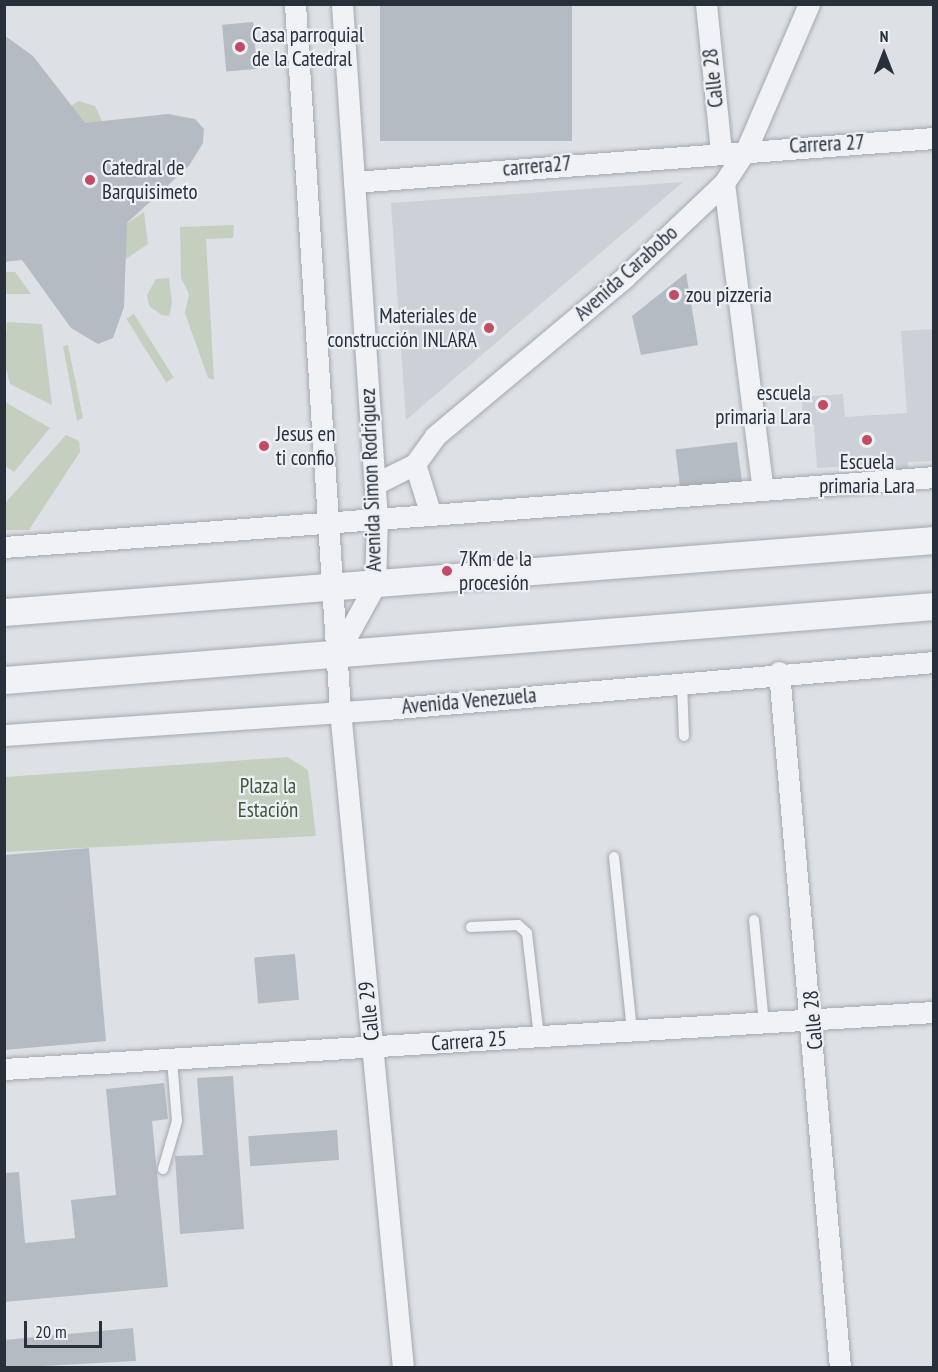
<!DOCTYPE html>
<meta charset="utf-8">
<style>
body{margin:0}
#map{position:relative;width:938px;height:1372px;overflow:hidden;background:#dde1e6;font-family:"PT Sans Narrow",sans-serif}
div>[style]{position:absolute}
.built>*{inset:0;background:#ccd0d7}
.green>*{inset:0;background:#c4cfbf;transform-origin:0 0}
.building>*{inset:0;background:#b5bbc2;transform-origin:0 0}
.roads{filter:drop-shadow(0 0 2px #a3a8af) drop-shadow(0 0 2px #a3a8af)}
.service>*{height:10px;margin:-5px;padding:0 5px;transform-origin:5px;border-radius:5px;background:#f0f2f5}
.minor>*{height:21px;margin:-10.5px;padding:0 10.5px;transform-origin:10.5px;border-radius:10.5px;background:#f0f2f5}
.tertiary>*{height:27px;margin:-13.5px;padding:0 13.5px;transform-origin:13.5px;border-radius:13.5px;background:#f0f2f5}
.dots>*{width:16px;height:16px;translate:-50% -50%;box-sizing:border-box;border:3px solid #edf0f4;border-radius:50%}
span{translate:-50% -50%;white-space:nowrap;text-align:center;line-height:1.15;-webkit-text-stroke:4.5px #edf0f4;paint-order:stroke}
.poi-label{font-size:21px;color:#28303b}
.left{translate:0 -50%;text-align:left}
.right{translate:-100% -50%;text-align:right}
.street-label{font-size:21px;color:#28303b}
.park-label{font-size:21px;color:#3e5637}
.frame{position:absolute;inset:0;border:6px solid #28303b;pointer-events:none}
.north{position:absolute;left:854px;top:24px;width:60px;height:60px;-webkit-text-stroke:4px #edf0f4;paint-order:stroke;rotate:0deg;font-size:16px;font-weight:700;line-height:24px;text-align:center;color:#28303b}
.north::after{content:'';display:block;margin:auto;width:21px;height:27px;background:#28303b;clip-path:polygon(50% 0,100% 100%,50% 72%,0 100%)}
.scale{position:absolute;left:24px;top:1321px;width:78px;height:27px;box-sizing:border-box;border:3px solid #28303b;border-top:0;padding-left:8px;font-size:18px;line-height:21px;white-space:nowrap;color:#28303b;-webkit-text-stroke:4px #edf0f4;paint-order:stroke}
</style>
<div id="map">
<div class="built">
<i style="clip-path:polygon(683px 182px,406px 420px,391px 203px)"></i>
<i style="clip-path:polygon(933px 329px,933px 461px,908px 462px,908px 474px,882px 475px,881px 464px,817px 468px,814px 425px,803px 425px,802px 397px,843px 394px,845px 417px,907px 413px,901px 331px)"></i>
</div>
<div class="green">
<i style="clip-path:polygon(79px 101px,95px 106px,103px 123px,80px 125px,69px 107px)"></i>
<i style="clip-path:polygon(144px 212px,148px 244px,123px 261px,120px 228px)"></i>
<i style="clip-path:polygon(234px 225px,233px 238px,206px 239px,214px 380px,208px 378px,185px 313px,189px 294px,181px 278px,180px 227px)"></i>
<i style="clip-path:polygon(5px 272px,15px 272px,31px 294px,5px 294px)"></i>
<i style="clip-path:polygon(169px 278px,172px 303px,169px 316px,162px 315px,149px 306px,147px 295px,156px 279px)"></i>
<i style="left:134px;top:314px;width:75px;height:9px;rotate:58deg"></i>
<i style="clip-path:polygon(7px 322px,42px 324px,52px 405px,10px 384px,4px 360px)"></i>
<i style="clip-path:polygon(68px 345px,83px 418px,77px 421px,63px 346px)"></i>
<i style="clip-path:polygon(5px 402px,50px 428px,14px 472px,5px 466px)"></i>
<i style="clip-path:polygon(66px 435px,79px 441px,80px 452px,29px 530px,5px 530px,5px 503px)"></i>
<i style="clip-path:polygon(288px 757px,308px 770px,316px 836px,5px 852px,5px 777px)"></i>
</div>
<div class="building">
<i style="left:380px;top:4px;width:192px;height:137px"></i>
<i style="left:253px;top:22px;width:47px;height:31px;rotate:85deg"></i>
<i style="clip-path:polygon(4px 35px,33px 56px,85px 123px,168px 114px,195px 119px,204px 129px,203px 143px,189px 166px,127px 223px,124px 307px,113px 338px,98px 344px,71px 328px,22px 260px,4px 262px)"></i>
<i style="clip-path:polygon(686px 273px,698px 345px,641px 355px,632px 316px)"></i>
<i style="left:737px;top:442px;width:42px;height:62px;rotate:83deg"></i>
<i style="clip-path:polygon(89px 848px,106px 1041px,4px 1050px,4px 855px)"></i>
<i style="left:295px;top:954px;width:46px;height:41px;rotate:85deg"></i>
<i style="clip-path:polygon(233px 1076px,244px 1229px,180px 1234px,175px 1156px,203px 1155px,197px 1078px)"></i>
<i style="clip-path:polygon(164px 1083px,168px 1119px,152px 1121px,168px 1287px,4px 1302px,4px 1173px,19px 1172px,25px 1243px,75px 1238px,71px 1200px,116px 1195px,106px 1089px)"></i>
<i style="left:337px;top:1130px;width:30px;height:89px;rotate:86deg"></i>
<i style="clip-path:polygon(133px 1328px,136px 1361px,4px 1368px,4px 1340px)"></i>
</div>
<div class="roads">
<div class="service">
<i style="left:682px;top:682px;width:54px;rotate:87.9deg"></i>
<i style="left:614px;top:857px;width:175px;rotate:84.1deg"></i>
<i style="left:754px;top:920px;width:103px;rotate:84.5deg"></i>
<i style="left:471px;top:927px;width:47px;rotate:-2.4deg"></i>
<i style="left:518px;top:925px;width:12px;rotate:42deg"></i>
<i style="left:527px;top:933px;width:105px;rotate:83.4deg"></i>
<i style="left:163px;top:1169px;width:50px;rotate:-73.7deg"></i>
<i style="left:177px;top:1121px;width:61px;rotate:-94.7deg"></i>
</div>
<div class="minor">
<i style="left:295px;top:4px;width:707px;rotate:86.35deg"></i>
<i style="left:340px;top:710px;width:661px;rotate:84.53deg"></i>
<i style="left:706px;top:4px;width:148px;rotate:84.2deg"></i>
<i style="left:354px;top:182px;width:582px;rotate:-4.34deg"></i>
<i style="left:724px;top:183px;width:309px;rotate:82.8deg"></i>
<i style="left:415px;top:464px;width:53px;rotate:72.6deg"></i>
<i style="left:375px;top:484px;width:45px;rotate:-26.6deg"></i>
<i style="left:415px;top:464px;width:34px;rotate:-54deg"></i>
<i style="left:435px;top:436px;width:248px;rotate:-39.9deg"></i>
<i style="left:625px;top:277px;width:137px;rotate:-43.5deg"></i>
<i style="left:724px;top:183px;width:42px;rotate:-56.7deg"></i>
<i style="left:747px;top:148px;width:157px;rotate:-66.7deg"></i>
<i style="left:4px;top:547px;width:933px;rotate:-4.3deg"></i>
<i style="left:337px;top:654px;width:79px;rotate:-61.2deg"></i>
<i style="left:375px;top:585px;width:66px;rotate:-88.3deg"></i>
<i style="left:377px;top:519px;width:516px;rotate:-93.89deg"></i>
<i style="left:779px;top:672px;width:699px;rotate:84.99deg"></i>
<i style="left:4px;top:735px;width:383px;rotate:-3.9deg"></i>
<i style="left:386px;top:709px;width:550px;rotate:-4.9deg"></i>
<i style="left:4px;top:1069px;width:932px;rotate:-3.51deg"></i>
</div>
<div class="tertiary">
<i style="left:4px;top:612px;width:933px;rotate:-4.43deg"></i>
<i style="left:4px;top:680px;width:933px;rotate:-4.55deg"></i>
</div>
</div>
<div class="dots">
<i style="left:240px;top:47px;background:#c14c64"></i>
<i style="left:90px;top:180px;background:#c14c64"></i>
<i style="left:674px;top:295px;background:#c14c64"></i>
<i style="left:489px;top:328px;background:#c14c64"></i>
<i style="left:823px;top:405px;background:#c14c64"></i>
<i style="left:867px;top:440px;background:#c14c64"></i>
<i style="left:264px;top:446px;background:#c14c64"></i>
<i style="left:447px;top:571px;background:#c14c64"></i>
</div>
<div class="poi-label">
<span class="left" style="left:252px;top:47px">Casa parroquial<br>de la Catedral</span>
<span class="left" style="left:102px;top:180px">Catedral de<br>Barquisimeto</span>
<span class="left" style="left:686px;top:295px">zou pizzeria</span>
<span class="right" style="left:477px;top:328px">Materiales de<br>construcción INLARA</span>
<span class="right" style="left:811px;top:405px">escuela<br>primaria Lara</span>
<span class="left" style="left:276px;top:446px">Jesus en<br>ti confio</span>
<span style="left:867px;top:474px">Escuela<br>primaria Lara</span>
<span class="left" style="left:459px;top:571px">7Km de la<br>procesión</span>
</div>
<div class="street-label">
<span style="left:713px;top:78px;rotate:-96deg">Calle 28</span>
<span style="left:827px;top:144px;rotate:-3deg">Carrera 27</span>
<span style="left:537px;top:166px;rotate:-5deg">carrera27</span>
<span style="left:626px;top:273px;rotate:-42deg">Avenida Carabobo</span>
<span style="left:371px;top:480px;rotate:-92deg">Avenida Simon Rodriguez</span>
<span style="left:469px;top:701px;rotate:-5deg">Avenida Venezuela</span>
<span style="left:369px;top:1011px;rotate:-96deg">Calle 29</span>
<span style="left:813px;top:1020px;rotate:-95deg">Calle 28</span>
<span style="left:469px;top:1041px;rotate:-4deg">Carrera 25</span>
</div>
<div class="park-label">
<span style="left:268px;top:798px">Plaza la<br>Estación</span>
</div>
<div class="frame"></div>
<div class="north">N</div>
<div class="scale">20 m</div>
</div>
